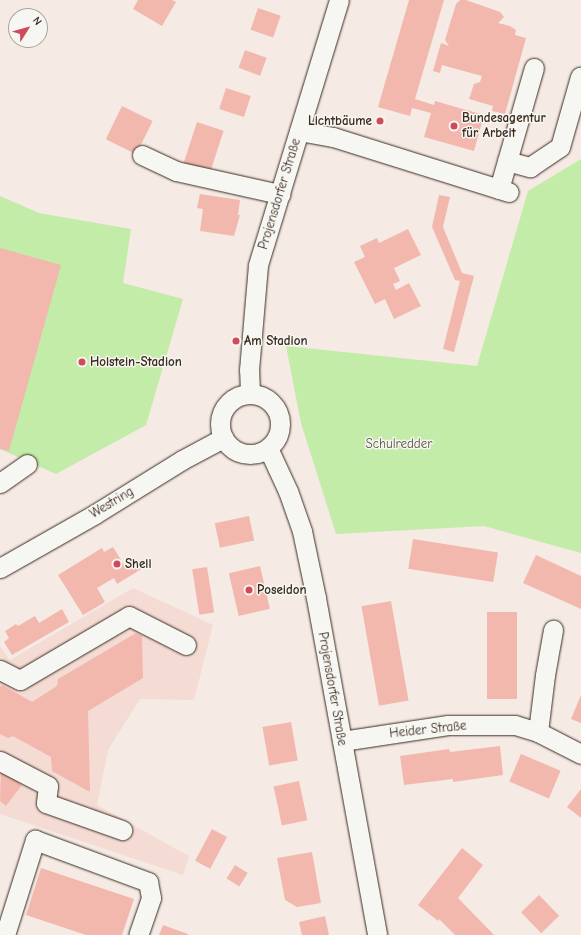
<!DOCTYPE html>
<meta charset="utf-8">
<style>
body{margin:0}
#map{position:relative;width:581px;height:935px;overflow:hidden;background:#f5eae4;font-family:"Comic Neue",sans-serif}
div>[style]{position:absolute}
.built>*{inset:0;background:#f4dbd4}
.green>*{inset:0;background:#c2eca7}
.building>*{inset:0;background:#f2b8ae;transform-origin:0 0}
.roads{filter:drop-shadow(0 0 1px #3b2a1e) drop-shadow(0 0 1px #3b2a1e)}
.minor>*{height:19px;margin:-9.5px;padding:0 9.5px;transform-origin:9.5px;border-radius:9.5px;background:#f6f6f2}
.minor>.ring{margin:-9.5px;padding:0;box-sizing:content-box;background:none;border:19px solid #f6f6f2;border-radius:50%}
.dots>*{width:11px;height:11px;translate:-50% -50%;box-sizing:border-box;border:2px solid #f6f6f2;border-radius:50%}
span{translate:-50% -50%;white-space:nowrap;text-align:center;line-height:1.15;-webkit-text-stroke:3px #f6f6f2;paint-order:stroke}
.poi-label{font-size:13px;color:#3b2a1e;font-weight:700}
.left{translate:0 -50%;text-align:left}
.right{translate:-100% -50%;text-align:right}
.street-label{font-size:13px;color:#3b2a1e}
.park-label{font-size:13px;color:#565139}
.north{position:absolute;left:8px;top:8px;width:40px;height:40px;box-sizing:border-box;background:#f6f6f2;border:1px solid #aba49d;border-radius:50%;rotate:53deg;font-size:11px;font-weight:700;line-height:16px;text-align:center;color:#3b2a1e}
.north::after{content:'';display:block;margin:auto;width:14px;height:18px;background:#d1495b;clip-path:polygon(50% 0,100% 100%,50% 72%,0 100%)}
</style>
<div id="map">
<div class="built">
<i style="clip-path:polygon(133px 588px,213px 625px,194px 700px,140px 699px,108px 750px,97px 805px,189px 856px,183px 875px,0 814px,0 646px,10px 660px)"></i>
</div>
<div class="green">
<i style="clip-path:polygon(581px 159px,581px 553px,484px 526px,336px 534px,301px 423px,286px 346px,477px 366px,528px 191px)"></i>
<i style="clip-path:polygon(0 196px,39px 213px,131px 229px,123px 283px,183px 299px,146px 425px,56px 474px,0 449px)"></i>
</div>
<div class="building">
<i style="clip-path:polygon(138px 0,172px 0,176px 2px,162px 26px,133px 9px)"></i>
<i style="clip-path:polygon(409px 0,444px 0,415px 99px,434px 105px,435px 101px,484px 115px,474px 151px,424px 137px,431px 113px,412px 108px,410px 116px,378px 107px)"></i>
<i style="clip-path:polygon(460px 0,466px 0,500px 12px,504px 17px,498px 23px,510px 26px,516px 30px,515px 35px,526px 38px,505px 114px,492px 111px,493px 106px,469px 99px,474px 84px,480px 82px,482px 76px,442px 65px,440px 73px,433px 71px,441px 43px,449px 46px,445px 40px,456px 4px)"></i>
<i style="left:258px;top:8px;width:24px;height:23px;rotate:19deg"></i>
<i style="left:245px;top:50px;width:23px;height:19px;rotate:20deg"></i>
<i style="left:226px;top:88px;width:26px;height:22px;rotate:18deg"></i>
<i style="left:122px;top:106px;width:34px;height:37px;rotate:26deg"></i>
<i style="left:197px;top:122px;width:28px;height:46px;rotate:18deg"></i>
<i style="clip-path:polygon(200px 194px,240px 200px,238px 215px,240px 215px,234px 236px,200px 231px,203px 209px,197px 208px)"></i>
<i style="clip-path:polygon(439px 195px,450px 197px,443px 227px,462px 273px,474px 276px,454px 352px,443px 349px,460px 281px,455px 280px,432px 227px)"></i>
<i style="clip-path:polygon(408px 229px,421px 255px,394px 268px,400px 281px,393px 284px,396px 290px,409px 283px,421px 306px,394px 319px,385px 299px,375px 304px,354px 262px,365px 257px,360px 246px,377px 238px,379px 243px)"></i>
<i style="clip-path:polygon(0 248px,61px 265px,9px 451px,0 449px)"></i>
<i style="left:249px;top:516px;width:25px;height:35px;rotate:78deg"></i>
<i style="left:413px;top:539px;width:86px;height:30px;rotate:9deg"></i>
<i style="clip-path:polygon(113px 547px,126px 568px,138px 560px,143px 568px,117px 584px,114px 578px,97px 588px,105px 602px,83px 615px,58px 575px,102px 548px,104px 552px)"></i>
<i style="clip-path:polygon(536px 555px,581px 576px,581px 609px,523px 583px)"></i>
<i style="left:260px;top:566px;width:44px;height:32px;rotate:77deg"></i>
<i style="left:207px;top:567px;width:46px;height:15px;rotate:81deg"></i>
<i style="left:391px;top:601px;width:101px;height:30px;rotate:80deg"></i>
<i style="clip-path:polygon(62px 609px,69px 622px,12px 655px,4px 642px,9px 638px,5px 631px,16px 624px,18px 626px,35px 616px,39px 623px)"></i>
<i style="left:487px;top:612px;width:30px;height:87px"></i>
<i style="clip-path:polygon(136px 633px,142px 636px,143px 678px,88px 711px,90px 792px,52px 771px,51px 757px,13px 736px,8px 738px,0 734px,0 687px,2px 685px,32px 702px,57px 686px,58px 679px)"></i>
<i style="clip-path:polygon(581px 695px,581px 723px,571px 719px)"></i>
<i style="left:291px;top:722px;width:39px;height:29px;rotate:80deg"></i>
<i style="clip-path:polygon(500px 746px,503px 775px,453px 782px,453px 779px,404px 785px,400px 756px,449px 749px,450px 752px)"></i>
<i style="left:521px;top:754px;width:43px;height:30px;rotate:23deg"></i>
<i style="clip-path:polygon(1px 769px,22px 785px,6px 806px,0 801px)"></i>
<i style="left:299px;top:781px;width:40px;height:26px;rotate:78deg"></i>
<i style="clip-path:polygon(581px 789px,581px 818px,567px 807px)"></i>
<i style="left:212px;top:829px;width:17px;height:36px;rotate:28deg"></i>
<i style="clip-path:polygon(462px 848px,483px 865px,458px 898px,494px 935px,455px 935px,439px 919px,438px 921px,418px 905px)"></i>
<i style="clip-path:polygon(312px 852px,321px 903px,297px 907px,285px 900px,277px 858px)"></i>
<i style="left:235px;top:865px;width:15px;height:16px;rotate:32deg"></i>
<i style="clip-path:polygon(41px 868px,134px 899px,122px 935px,86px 935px,26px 915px)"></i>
<i style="left:539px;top:895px;width:29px;height:25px;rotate:46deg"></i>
<i style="clip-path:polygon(325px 916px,329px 935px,302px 935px,299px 922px)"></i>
<i style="clip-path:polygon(163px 925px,188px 934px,188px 935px,159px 935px)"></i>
</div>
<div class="roads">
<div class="minor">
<i style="left:299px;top:131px;width:35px;rotate:10deg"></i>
<i style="left:333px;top:137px;width:184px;rotate:17.4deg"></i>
<i style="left:142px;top:155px;width:38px;rotate:25deg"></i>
<i style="left:176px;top:171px;width:107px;rotate:12.5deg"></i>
<i style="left:507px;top:161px;width:24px;rotate:15deg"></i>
<i style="left:530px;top:167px;width:36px;rotate:-34deg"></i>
<i style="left:560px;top:147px;width:73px;rotate:-74.1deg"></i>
<i style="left:499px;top:189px;width:126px;rotate:-73.9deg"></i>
<i style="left:250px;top:394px;width:24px;rotate:-92deg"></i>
<i style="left:249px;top:370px;width:105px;rotate:-85.1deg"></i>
<i style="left:258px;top:265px;width:277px;rotate:-73deg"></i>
<i class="ring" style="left:220px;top:394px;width:41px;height:41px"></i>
<i style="left:268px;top:448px;width:47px;rotate:65.1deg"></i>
<i style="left:288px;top:491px;width:42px;rotate:70.7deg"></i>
<i style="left:302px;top:531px;width:68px;rotate:78.2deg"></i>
<i style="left:316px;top:598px;width:342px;rotate:79.7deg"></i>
<i style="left:0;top:483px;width:33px;rotate:-35deg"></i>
<i style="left:0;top:568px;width:109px;rotate:-29.6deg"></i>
<i style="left:95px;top:514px;width:102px;rotate:-31.8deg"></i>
<i style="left:182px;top:460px;width:47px;rotate:-28.2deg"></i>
<i style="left:0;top:670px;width:22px;rotate:27deg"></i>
<i style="left:20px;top:680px;width:126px;rotate:-30.4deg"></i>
<i style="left:129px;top:616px;width:64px;rotate:27deg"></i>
<i style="left:538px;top:732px;width:57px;rotate:-83deg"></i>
<i style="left:545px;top:675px;width:46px;rotate:-79.9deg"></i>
<i style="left:342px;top:741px;width:107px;rotate:-8.6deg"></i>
<i style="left:448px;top:725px;width:67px"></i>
<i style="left:515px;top:725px;width:24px;rotate:17deg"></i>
<i style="left:538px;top:732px;width:48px;rotate:27.1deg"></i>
<i style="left:0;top:761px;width:54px;rotate:27.5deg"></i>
<i style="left:48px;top:786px;width:17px;rotate:97deg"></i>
<i style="left:46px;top:803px;width:81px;rotate:19.6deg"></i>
<i style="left:5px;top:935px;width:100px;rotate:-72.5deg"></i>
<i style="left:35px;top:840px;width:121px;rotate:20.4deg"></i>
<i style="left:148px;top:882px;width:16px;rotate:79deg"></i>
<i style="left:151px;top:898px;width:39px;rotate:109deg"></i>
</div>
</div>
<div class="dots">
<i style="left:380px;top:121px;background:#d1495b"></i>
<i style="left:454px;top:126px;background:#d1495b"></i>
<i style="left:236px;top:341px;background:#d1495b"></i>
<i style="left:82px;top:362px;background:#d1495b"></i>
<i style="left:117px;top:564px;background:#d1495b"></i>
<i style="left:249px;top:590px;background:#d1495b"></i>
</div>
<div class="poi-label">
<span class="left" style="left:462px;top:126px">Bundesagentur<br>für Arbeit</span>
<span class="right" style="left:372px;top:121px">Lichtbäume</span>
<span class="left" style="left:244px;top:341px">Am Stadion</span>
<span class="left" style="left:90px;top:362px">Holstein-Stadion</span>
<span class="left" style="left:125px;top:564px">Shell</span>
<span class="left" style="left:257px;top:590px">Poseidon</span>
</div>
<div class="street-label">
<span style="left:280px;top:194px;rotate:-73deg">Projensdorfer Straße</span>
<span style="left:112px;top:503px;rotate:-31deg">Westring</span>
<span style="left:332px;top:689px;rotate:80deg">Projensdorfer Straße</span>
<span style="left:428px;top:730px;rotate:-6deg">Heider Straße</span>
</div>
<div class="park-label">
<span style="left:399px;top:444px">Schulredder</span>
</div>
<div class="north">N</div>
</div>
